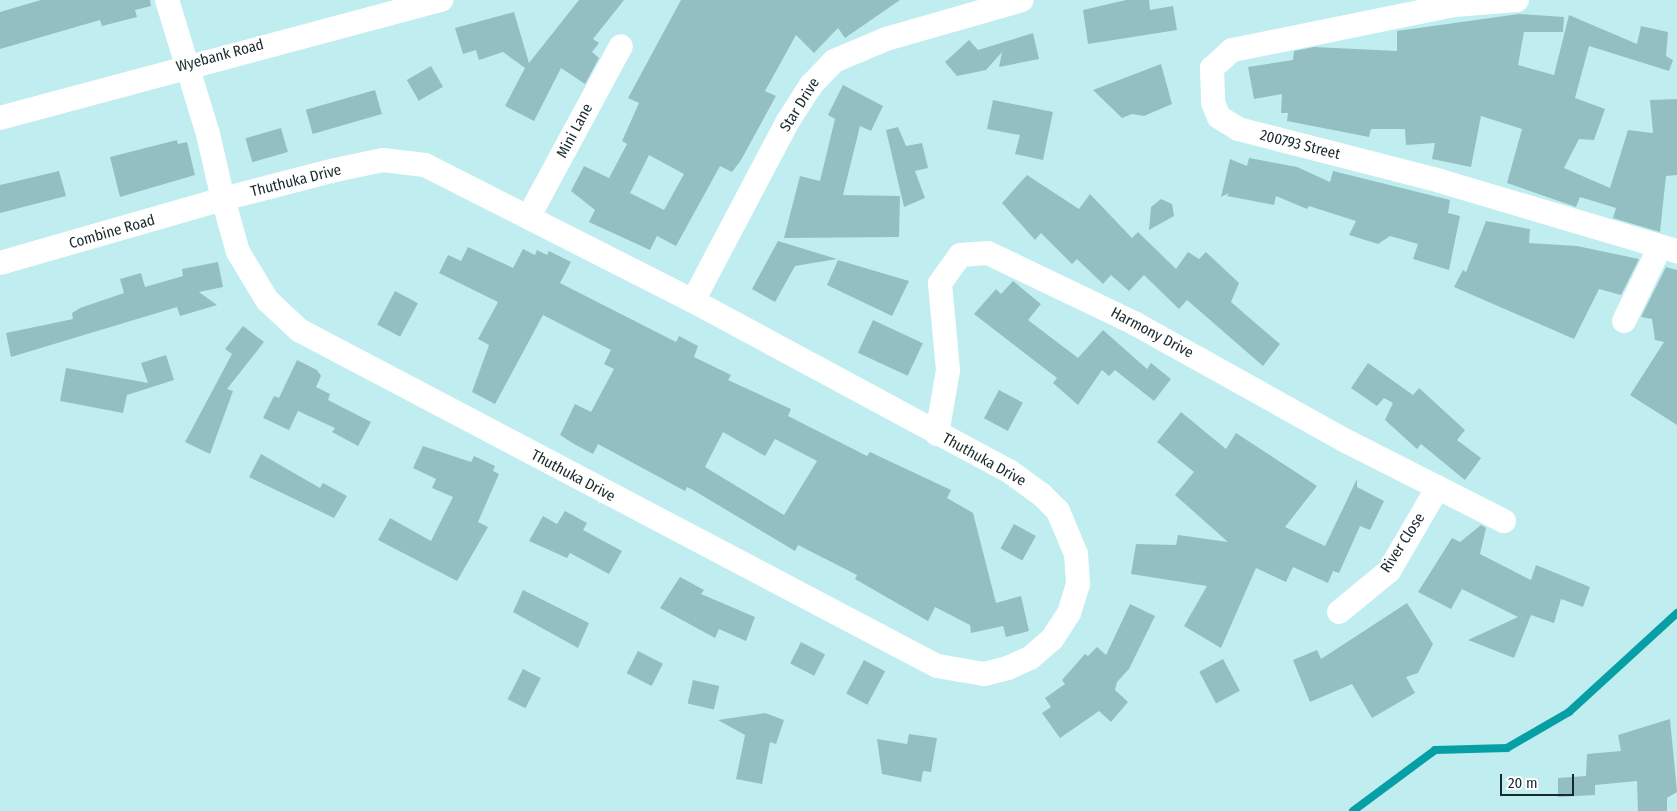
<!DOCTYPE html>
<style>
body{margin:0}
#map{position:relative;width:1677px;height:811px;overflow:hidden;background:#c0eef0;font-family:"Fira Sans Condensed",sans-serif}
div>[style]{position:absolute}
.stream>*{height:8px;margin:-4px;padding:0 4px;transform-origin:4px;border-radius:4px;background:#069fa6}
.building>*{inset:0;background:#93bfc2;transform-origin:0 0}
.minor>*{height:24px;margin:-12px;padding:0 12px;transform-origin:12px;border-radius:12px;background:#fff}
span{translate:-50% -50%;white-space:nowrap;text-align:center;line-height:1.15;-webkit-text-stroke:5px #fff;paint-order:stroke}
.street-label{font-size:15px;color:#182a2b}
.scale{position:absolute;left:1500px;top:774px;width:74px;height:22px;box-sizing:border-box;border:2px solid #182a2b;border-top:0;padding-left:6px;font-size:15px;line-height:18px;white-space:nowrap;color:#182a2b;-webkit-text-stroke:4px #fff;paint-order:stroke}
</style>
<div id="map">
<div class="stream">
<i style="left:1353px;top:811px;width:102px;rotate:-36.6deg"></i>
<i style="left:1435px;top:750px;width:72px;rotate:-1.6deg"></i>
<i style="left:1507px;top:748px;width:72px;rotate:-30.1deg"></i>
<i style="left:1569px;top:712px;width:147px;rotate:-42.5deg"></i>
</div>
<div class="building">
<i style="clip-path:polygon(41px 0,150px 0,151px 6px,135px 10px,137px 17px,102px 26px,100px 20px,0 49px,0 12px)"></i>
<i style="clip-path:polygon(579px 0,624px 0,593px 39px,599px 43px,592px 52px,599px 58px,585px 84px,561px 68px,534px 121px,505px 106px,525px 68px,503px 52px,479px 60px,476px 50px,463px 54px,455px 28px,514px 12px,529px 63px)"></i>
<i style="clip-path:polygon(evenodd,681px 0,900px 0,845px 38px,838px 28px,814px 53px,796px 35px,765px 91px,776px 96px,741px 160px,732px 172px,720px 166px,676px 246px,657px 236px,650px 250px,589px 222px,595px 210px,571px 191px,584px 166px,609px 178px,627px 144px,622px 141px,639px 103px,628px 98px,681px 0,649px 155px,684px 174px,664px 210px,630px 193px,649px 155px)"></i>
<i style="clip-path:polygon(1126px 0,1149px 0,1150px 10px,1173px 6px,1177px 30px,1088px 44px,1083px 10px)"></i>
<i style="clip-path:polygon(1519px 14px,1564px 17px,1563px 32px,1524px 32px,1518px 65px,1554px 75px,1569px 15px,1637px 44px,1641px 26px,1668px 32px,1666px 56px,1673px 60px,1669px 71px,1589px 46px,1575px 98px,1605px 109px,1594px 140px,1579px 139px,1564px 168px,1610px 188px,1628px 130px,1653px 133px,1650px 100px,1677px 99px,1677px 175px,1666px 176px,1660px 232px,1613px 218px,1616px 208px,1580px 197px,1576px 207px,1507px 183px,1522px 129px,1481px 116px,1471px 167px,1432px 159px,1435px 143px,1406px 145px,1405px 129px,1371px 129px,1369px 137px,1287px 121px,1288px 113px,1281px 113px,1282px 94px,1254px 99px,1248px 67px,1293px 60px,1294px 51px,1314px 47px,1397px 51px,1397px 31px)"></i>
<i style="clip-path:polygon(1033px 33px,1039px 59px,999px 67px,1002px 52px,986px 70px,957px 76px,945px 62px,969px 40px,978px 50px)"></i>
<i style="clip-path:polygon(1161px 64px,1172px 104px,1144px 116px,1132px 114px,1122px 118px,1093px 90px)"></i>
<i style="left:431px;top:66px;width:24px;height:28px;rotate:60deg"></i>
<i style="clip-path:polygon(843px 85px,883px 106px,871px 131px,860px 126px,843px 195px,900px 196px,899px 237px,784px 238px,800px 176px,820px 181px,835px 119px,828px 115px)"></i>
<i style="left:375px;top:90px;width:25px;height:72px;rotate:74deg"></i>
<i style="clip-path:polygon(993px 100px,1053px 112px,1043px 160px,1015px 154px,1020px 135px,987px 129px)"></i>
<i style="clip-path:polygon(898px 127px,906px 146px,922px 143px,928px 168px,915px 171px,925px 198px,904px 207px,886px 130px)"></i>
<i style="left:281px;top:128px;width:25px;height:37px;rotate:74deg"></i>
<i style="clip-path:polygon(177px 140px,178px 144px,187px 142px,195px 175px,120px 197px,110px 157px)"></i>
<i style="clip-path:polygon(1249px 158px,1297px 167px,1330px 182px,1333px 171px,1450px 200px,1448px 213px,1460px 216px,1449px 270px,1413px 259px,1418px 244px,1390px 236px,1378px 244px,1349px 235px,1356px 221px,1309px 206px,1307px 209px,1276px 196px,1274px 205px,1227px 196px,1229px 193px,1221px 197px,1230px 159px,1247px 166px)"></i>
<i style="clip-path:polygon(59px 171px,66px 196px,0 213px,0 185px)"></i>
<i style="clip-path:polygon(1027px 175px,1079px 209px,1090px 194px,1132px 238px,1138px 232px,1176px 269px,1188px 252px,1199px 259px,1206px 252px,1239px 283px,1231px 302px,1280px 344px,1263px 366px,1187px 300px,1179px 309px,1144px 275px,1129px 291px,1111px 275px,1103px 284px,1077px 259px,1072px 264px,1041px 233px,1035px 240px,1002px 203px)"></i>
<i style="clip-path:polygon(1161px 199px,1172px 204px,1174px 216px,1149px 230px,1151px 207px)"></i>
<i style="clip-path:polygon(1486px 221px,1530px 229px,1529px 243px,1577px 246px,1639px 259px,1621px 295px,1599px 289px,1574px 339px,1454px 287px,1463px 270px,1466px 272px)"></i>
<i style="clip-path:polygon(778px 241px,837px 259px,795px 266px,775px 302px,752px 289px)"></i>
<i style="clip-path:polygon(evenodd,468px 247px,513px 268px,523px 249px,535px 255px,537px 250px,547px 255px,549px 251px,571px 262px,560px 283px,676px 342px,679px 336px,698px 346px,694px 357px,731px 375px,728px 380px,791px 409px,788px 416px,867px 456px,870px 452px,951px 490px,947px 498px,973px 513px,996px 603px,1021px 596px,1029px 631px,1006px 637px,1003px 626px,971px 633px,970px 625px,935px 607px,928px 621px,855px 579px,857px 575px,798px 545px,795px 551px,693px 490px,687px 487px,685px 491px,598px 444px,593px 454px,574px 444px,560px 435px,575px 404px,591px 412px,614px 369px,604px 364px,611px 350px,543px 315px,495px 404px,472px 392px,489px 345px,478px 339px,498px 302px,439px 273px,448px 255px,461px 261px,468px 247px,723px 432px,765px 456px,775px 439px,817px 461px,784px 515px,705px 467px,723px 432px)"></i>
<i style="clip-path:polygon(838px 260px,909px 281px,892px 316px,827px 285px)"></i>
<i style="clip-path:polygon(218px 262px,223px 287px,199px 292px,217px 305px,180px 316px,177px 307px,11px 357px,6px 333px,73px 319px,72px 313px,80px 308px,124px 293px,120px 279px,141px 273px,145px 287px,183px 276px,182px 269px)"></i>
<i style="clip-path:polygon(1666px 267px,1677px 270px,1677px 425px,1630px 395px,1664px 342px,1655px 340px,1652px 319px,1641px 317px)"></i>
<i style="clip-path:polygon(1013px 281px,1041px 304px,1028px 320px,1078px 358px,1103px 330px,1147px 369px,1151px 363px,1171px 379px,1154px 401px,1115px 370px,1109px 376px,1102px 370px,1078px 405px,1053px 383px,1057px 378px,974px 314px,996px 289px,1001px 294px)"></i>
<i style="left:395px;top:291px;width:26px;height:38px;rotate:28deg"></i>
<i style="left:873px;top:320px;width:55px;height:36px;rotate:25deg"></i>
<i style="clip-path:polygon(243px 326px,264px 342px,227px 389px,233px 391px,210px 454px,185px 442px,232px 354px,225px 349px)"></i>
<i style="clip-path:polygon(166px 355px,174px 380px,127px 395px,123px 413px,60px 401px,66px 368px,148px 383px,141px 363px)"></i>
<i style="clip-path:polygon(297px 360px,317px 370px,321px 376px,316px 387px,330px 394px,328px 400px,371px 422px,358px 446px,332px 432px,335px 428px,298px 411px,289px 430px,263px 418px,274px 396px,279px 398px)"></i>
<i style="clip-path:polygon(1368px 363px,1413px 395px,1419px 388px,1465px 430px,1457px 440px,1481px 458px,1465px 480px,1421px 444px,1417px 449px,1385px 420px,1393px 403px,1384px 398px,1377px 406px,1351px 388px)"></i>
<i style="left:999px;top:390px;width:27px;height:32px;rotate:28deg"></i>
<i style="clip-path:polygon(1181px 412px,1226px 449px,1236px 433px,1317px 486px,1285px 527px,1325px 546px,1357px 479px,1357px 487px,1384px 501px,1370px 530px,1360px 526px,1339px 573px,1333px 571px,1328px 583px,1293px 567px,1286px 582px,1256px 568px,1221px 648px,1184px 626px,1207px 586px,1131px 574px,1136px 544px,1176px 545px,1178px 535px,1228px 542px,1175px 495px,1194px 472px,1157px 442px)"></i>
<i style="clip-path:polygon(423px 446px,471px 462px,474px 456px,495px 466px,493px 471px,499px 474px,478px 522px,488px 527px,457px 581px,378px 540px,390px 518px,431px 541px,453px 497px,432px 488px,436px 479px,413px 468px)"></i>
<i style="clip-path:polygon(261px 454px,320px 488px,323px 483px,347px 496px,334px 518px,249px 477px)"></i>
<i style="clip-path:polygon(565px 511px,587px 523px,583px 530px,622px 551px,609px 574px,570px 553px,567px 558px,529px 541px,543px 516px,557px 524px)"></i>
<i style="left:1014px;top:524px;width:25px;height:28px;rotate:29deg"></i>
<i style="clip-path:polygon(1481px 525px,1486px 528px,1480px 554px,1531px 580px,1536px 565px,1590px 587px,1583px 607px,1561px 599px,1554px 623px,1531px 615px,1514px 658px,1468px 640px,1518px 617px,1462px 589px,1451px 609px,1418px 592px,1452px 538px,1460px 542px)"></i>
<i style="clip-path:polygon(680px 577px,704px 590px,701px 594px,755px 617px,746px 641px,719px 629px,715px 638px,660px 608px)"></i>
<i style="clip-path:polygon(523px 590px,589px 623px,578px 648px,513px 612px)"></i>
<i style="clip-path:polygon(1407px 603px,1433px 644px,1418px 673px,1406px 677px,1415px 693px,1372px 718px,1352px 684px,1310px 702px,1293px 660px,1317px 650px,1321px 659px)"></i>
<i style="clip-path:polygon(1130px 604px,1155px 616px,1129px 669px,1117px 682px,1115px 690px,1128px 702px,1111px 722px,1099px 711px,1060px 738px,1042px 713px,1051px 707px,1045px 698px,1065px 684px,1062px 680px,1085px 654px,1088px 656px,1097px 647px,1106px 655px)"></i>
<i style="left:801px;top:642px;width:27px;height:24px;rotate:27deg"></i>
<i style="left:638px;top:651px;width:28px;height:25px;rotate:27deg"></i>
<i style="left:1223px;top:659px;width:36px;height:27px;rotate:62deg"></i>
<i style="left:864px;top:660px;width:24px;height:38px;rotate:28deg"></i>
<i style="left:523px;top:669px;width:20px;height:34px;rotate:27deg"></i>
<i style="left:693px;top:680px;width:27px;height:24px;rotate:13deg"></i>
<i style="clip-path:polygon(765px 713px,784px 720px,776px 744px,770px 742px,762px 784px,736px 779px,745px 735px,718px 720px)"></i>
<i style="clip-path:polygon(1670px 719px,1677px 792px,1667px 798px,1667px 811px,1638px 811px,1637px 781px,1595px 785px,1595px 795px,1558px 797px,1558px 778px,1586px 776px,1587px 754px,1621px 751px,1618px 735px)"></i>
<i style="clip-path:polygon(909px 734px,937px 738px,931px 772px,923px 771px,921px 782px,882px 774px,877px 739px,907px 744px)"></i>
</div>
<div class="minor">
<i style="left:1517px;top:0;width:63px;rotate:175.5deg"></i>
<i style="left:1454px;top:5px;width:227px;rotate:168.5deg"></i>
<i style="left:1232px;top:50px;width:27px;rotate:138deg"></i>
<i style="left:1212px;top:68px;width:35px;rotate:88deg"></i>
<i style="left:1213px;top:103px;width:15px;rotate:67deg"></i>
<i style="left:1219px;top:117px;width:22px;rotate:32deg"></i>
<i style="left:1238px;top:129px;width:209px;rotate:14.4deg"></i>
<i style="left:1440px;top:181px;width:247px;rotate:16.5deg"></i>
<i style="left:0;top:118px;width:457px;rotate:-15deg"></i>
<i style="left:529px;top:216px;width:193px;rotate:-61.6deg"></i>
<i style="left:0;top:263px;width:232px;rotate:-16deg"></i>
<i style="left:223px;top:199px;width:116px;rotate:-14.5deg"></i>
<i style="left:335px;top:170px;width:49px;rotate:-11.8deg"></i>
<i style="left:383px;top:160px;width:42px;rotate:6.8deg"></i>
<i style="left:425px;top:165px;width:301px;rotate:26.9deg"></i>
<i style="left:693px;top:301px;width:359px;rotate:28.3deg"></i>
<i style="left:1009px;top:471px;width:39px;rotate:36deg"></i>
<i style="left:1041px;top:494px;width:24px;rotate:45deg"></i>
<i style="left:1058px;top:511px;width:47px;rotate:67.3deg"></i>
<i style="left:1076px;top:554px;width:30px;rotate:86deg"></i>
<i style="left:1078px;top:584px;width:30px;rotate:107deg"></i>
<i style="left:1069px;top:613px;width:31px;rotate:123deg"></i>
<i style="left:1052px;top:639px;width:29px;rotate:139deg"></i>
<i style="left:1030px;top:658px;width:24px;rotate:156deg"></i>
<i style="left:1008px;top:668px;width:25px;rotate:166deg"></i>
<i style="left:984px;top:674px;width:48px;rotate:-170.3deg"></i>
<i style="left:937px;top:666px;width:721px;rotate:-152.23deg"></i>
<i style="left:299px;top:330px;width:44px;rotate:-136.8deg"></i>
<i style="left:267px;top:300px;width:56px;rotate:-121.1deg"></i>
<i style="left:238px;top:252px;width:55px;rotate:-105.8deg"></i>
<i style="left:223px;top:199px;width:67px;rotate:-103deg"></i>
<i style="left:208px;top:134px;width:140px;rotate:-107deg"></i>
<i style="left:693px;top:301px;width:204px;rotate:-62.2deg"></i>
<i style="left:788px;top:121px;width:43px;rotate:-57.4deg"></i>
<i style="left:811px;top:85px;width:33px;rotate:-46deg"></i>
<i style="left:834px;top:61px;width:56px;rotate:-22.9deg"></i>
<i style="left:886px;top:39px;width:141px;rotate:-16deg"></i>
<i style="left:1624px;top:321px;width:80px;rotate:-64.1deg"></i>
<i style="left:937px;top:434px;width:65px;rotate:-80.2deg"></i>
<i style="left:948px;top:370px;width:87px;rotate:-95.3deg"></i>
<i style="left:940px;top:283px;width:34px;rotate:-54deg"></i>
<i style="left:960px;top:255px;width:28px;rotate:-4deg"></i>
<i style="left:988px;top:253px;width:162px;rotate:25.6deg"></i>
<i style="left:1134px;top:323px;width:245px;rotate:29.1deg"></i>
<i style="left:1348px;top:442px;width:175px;rotate:26.9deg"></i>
<i style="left:1339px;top:612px;width:65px;rotate:-39.4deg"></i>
<i style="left:1389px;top:571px;width:97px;rotate:-59.7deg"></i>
</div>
<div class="street-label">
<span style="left:220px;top:56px;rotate:-15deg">Wyebank Road</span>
<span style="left:800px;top:105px;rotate:-58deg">Star Drive</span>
<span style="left:575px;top:131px;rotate:-62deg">Mini Lane</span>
<span style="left:1300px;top:145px;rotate:14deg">200793 Street</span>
<span style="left:296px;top:181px;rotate:-14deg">Thuthuka Drive</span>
<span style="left:112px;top:232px;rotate:-16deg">Combine Road</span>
<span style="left:1152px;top:333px;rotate:28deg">Harmony Drive</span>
<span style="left:984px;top:460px;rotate:29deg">Thuthuka Drive</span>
<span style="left:573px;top:476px;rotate:28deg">Thuthuka Drive</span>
<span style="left:1403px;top:543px;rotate:-57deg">River Close</span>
</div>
<div class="scale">20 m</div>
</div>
